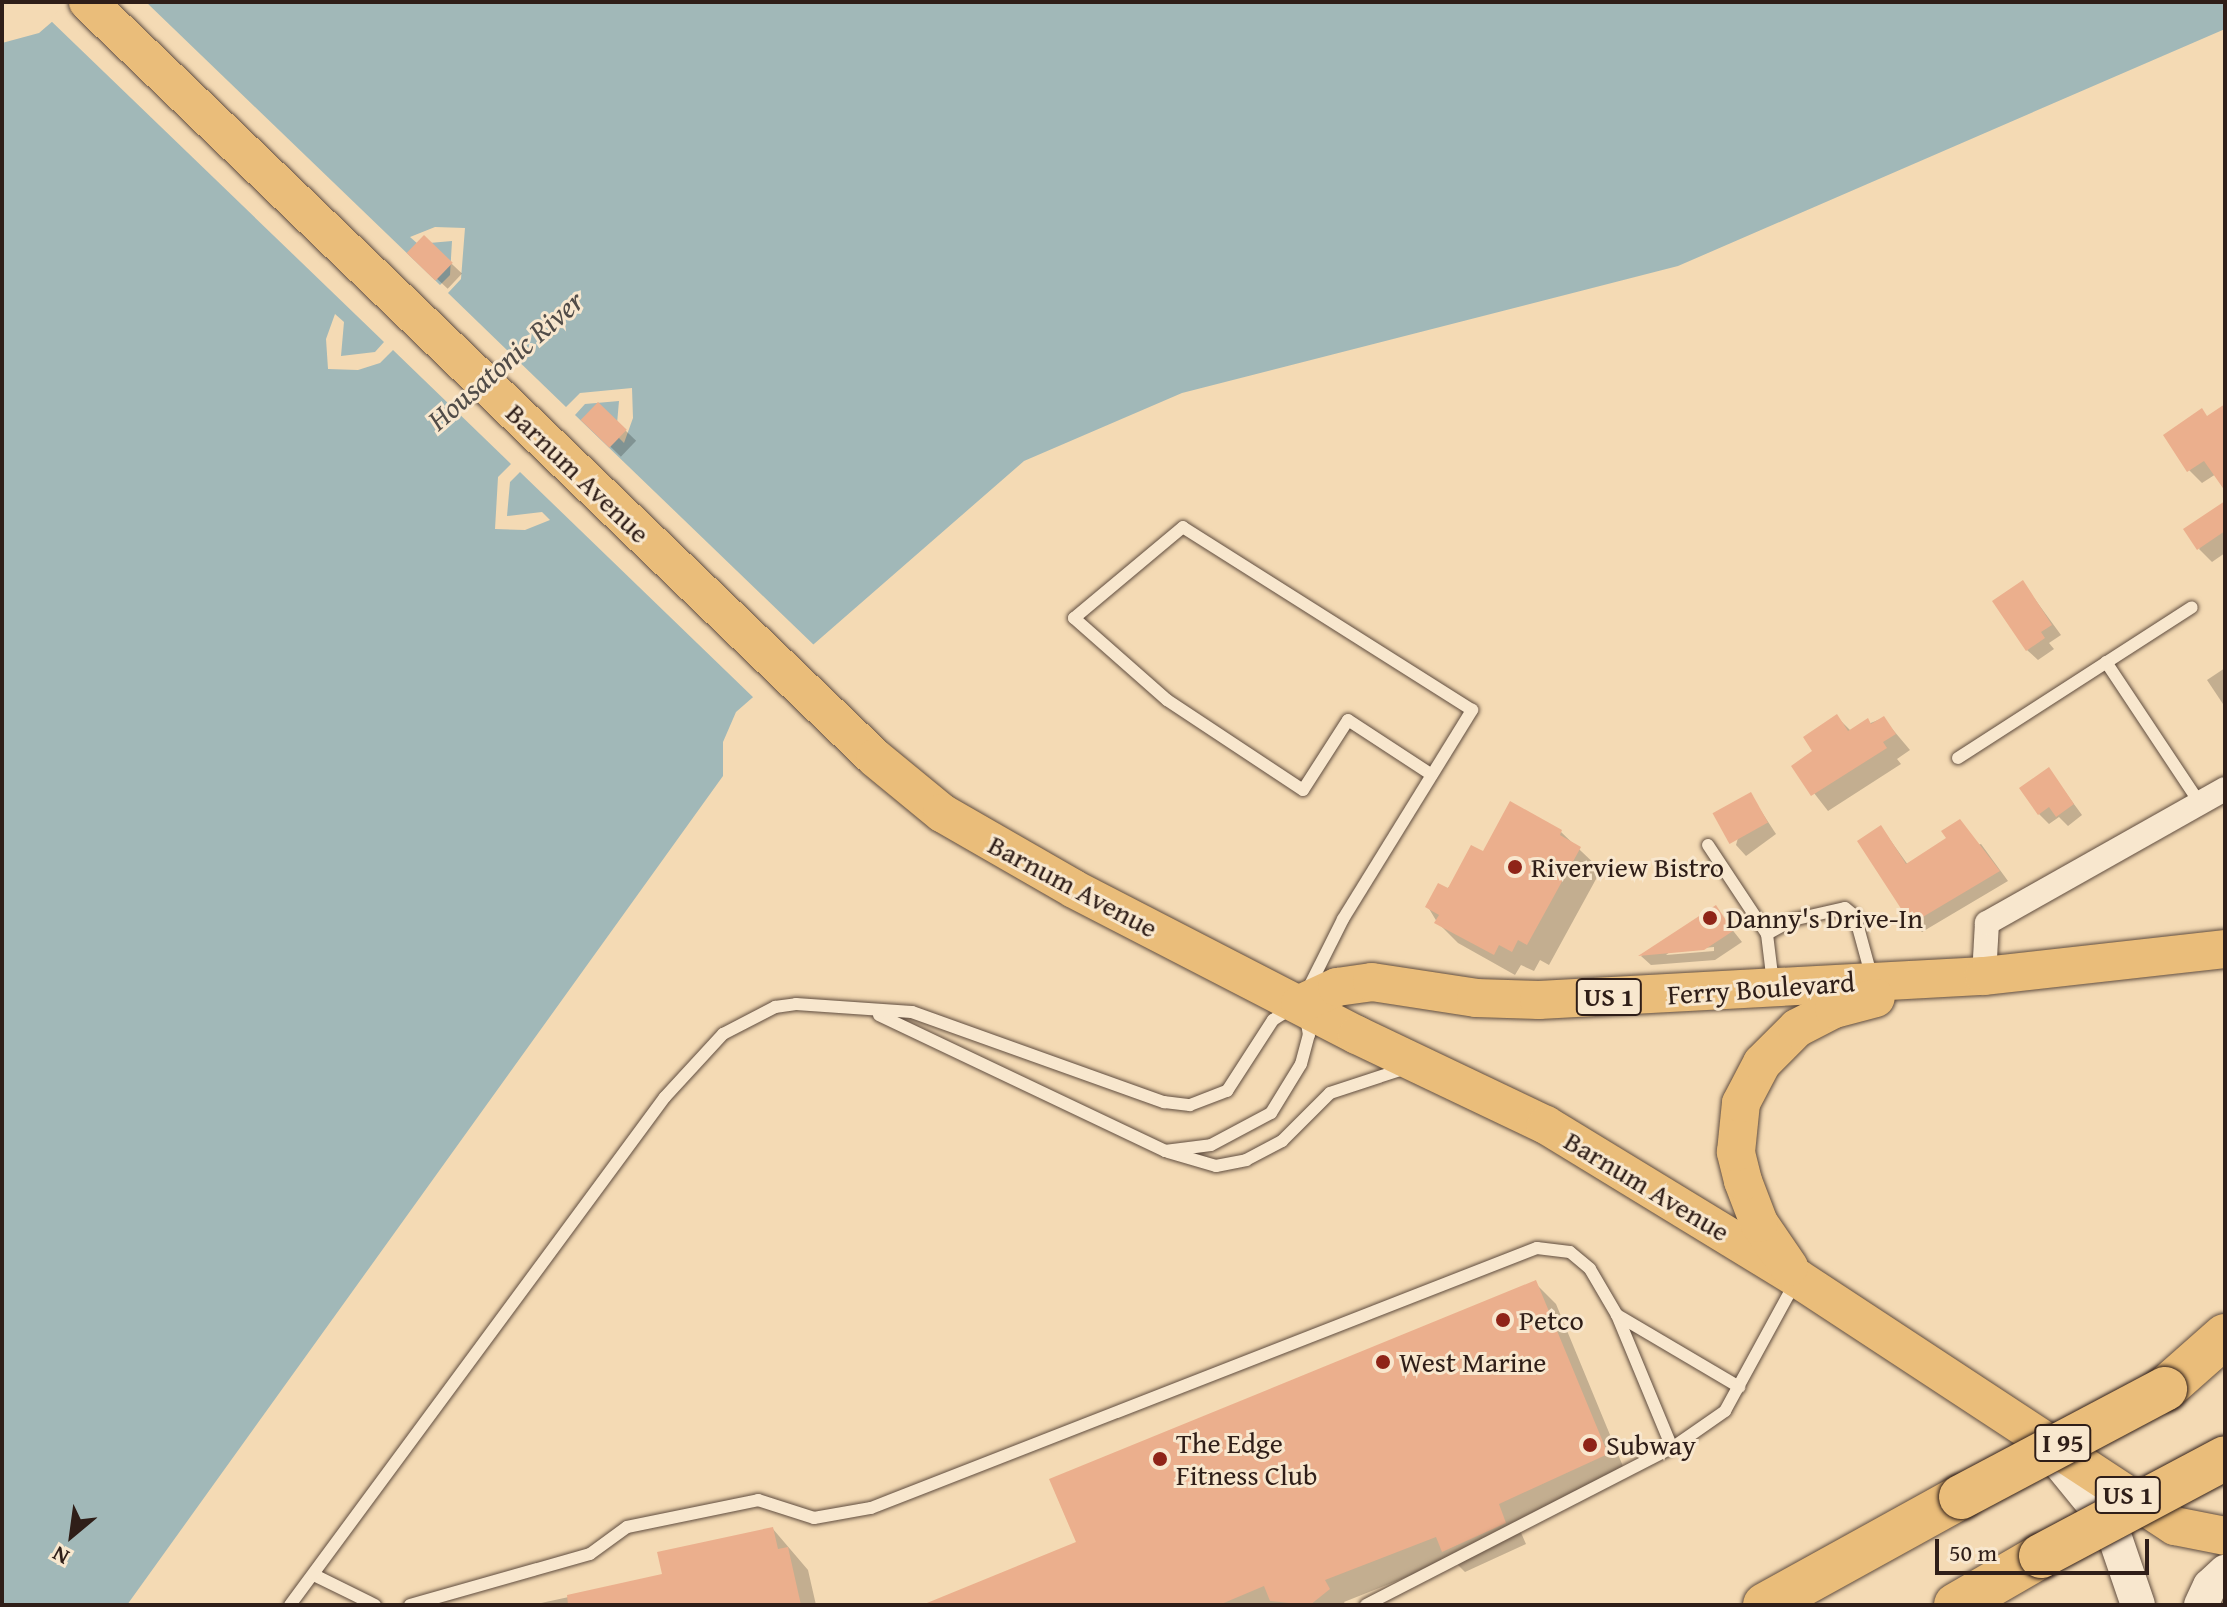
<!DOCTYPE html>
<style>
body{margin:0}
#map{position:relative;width:2227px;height:1607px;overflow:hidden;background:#f4dab4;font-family:"Gentium Book Plus",serif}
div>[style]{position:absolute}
.water>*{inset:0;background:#a1b8b8}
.pier>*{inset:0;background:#f4dab4}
.shadow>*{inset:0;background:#0003;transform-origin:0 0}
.building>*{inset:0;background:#ebaf8d;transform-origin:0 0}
.roads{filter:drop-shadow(0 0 2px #604d3f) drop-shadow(0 0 2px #604d3f)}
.service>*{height:12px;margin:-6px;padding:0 6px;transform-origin:6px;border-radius:6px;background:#f8e7ce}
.minor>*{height:24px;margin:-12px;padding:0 12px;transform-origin:12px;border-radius:12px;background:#f8e7ce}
.secondary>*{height:34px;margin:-17px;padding:0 17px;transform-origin:17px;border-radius:17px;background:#f8e7ce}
.primary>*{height:38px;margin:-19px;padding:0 19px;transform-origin:19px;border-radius:19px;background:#eabd7a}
.motorway>*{height:44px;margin:-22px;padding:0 22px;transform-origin:22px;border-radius:22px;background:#eabd7a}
.bridges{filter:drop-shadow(0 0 2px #2f1e18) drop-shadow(0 0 2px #2f1e18)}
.motorway-bridge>*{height:44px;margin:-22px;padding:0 22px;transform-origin:22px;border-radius:22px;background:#eabd7a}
.dots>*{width:22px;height:22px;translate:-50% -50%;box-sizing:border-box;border:4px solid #f8e7ce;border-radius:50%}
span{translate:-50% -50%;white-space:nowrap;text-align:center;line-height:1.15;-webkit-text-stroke:6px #f8e7ce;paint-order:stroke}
.shield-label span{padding:2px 6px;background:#f8e7ce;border:2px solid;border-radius:6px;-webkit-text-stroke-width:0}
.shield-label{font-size:26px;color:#2f1e18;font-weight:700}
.street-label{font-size:28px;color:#2f1e18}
.poi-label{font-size:28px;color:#2f1e18}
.left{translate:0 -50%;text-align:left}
.water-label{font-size:30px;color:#514c48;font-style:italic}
.frame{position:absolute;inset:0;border:4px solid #2f1e18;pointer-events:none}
.north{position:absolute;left:32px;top:1495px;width:80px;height:80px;-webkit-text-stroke:6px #f8e7ce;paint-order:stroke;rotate:209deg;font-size:22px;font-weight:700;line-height:32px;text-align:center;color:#2f1e18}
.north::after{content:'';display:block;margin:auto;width:28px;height:36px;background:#2f1e18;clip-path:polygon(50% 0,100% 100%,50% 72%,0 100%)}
.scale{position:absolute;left:1935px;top:1539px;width:214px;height:36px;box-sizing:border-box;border:4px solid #2f1e18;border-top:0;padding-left:10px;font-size:24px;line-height:28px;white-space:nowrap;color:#2f1e18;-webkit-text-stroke:6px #f8e7ce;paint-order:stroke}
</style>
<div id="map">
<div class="water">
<i style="clip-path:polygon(75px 2px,2225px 2px,2225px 29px,1678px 266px,1182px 393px,1024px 461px,736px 712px,723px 742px,723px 776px,127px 1605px,2px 1605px,2px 43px,39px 33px)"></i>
</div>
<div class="pier">
<i style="clip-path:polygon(69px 2px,146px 2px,440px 285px,450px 275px,452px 241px,418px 244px,410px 237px,435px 227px,465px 228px,461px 279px,448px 293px,566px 407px,580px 393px,632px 388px,633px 418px,624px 443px,616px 435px,619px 401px,585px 404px,575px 415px,816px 647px,756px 700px,520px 472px,510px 482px,507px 516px,542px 512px,550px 520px,525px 530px,495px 529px,498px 477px,511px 464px,393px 350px,380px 363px,358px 370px,328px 369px,326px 339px,335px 314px,344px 322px,341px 356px,375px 352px,384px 342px,49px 19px)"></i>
</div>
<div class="shadow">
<i style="left:424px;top:238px;width:52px;height:21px;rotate:43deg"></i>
<i style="left:598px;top:404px;width:53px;height:22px;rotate:44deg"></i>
<i style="clip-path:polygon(2225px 412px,2225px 488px,2216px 474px,2202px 483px,2189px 470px,2209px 418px)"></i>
<i style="clip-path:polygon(2225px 503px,2225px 553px,2212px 562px,2199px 549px)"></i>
<i style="clip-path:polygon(2023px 583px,2061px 635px,2049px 643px,2054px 649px,2038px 660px,2027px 650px)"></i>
<i style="clip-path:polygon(2225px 668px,2225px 707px,2207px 680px)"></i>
<i style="clip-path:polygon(1837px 717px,1851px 731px,1883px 718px,1910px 750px,1897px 759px,1901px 764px,1828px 811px,1793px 766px,1815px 752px)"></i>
<i style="clip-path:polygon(2049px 770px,2082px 815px,2068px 826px,2059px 817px,2049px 824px,2039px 814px)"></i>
<i style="clip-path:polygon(1750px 794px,1776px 834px,1746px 856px,1736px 845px)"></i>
<i style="clip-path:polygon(1881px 827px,1908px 865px,1981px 844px,2008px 881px,1922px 932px,1913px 922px)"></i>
<i style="clip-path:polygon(1561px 832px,1601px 870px,1549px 965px,1540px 960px,1534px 971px,1521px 965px,1515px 975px,1458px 943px,1437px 922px,1428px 907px,1483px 854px)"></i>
<i style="clip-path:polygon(evenodd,1715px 908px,1742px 942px,1715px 960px,1651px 965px,1641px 956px,1715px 908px,1714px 947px,1714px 951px,1666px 955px,1671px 951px,1714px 947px)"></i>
<i style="clip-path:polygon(1535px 1283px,1556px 1304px,1627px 1476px,1518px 1526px,1526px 1544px,1465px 1572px,1452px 1559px,1344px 1602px,1346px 1605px,924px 1605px,1078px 1543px)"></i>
<i style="clip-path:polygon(773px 1529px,808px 1570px,816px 1605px,532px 1605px,665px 1576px)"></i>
</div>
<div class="building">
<i style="left:424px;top:235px;width:40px;height:25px;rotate:44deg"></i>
<i style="left:598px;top:402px;width:40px;height:25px;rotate:44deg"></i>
<i style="clip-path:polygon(2225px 404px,2225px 491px,2204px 461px,2187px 472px,2163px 435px,2202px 408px,2207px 416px)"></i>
<i style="clip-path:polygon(2225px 501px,2225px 531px,2197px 550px,2183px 529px)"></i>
<i style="clip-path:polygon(2023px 580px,2052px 625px,2041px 632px,2045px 638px,2026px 651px,1992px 601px)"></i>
<i style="clip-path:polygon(1837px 714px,1848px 731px,1868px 718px,1871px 724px,1884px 716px,1896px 734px,1883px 742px,1887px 748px,1811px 796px,1791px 766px,1812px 751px,1803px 737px)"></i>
<i style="clip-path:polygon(2049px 767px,2074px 804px,2056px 817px,2049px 807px,2038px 815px,2019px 788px)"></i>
<i style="left:1751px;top:792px;width:35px;height:44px;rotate:61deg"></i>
<i style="clip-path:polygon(1510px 801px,1562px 830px,1560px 835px,1581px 847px,1527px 945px,1518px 940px,1512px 952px,1499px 945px,1494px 955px,1434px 923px,1439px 915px,1425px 907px,1438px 883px,1448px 888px,1471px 845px,1483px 851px)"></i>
<i style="clip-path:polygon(1960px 819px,2000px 871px,1911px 924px,1857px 841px,1881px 825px,1906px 864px,1946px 838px,1941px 831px)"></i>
<i style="clip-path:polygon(1716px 905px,1733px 931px,1704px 950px,1638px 956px)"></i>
<i style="clip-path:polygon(1536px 1280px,1608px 1454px,1499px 1504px,1506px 1523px,1442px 1552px,1436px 1537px,1325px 1580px,1330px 1589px,1310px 1605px,1270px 1601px,1264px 1586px,1219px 1605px,922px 1605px,1076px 1542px,1049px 1479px)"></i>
<i style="clip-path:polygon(773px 1527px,778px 1549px,788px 1547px,801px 1605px,568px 1605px,567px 1595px,662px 1574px,657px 1552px)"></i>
</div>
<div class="roads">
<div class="service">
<i style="left:2106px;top:662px;width:172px;rotate:56.4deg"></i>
<i style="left:1958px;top:758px;width:278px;rotate:-32.8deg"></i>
<i style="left:1708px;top:845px;width:107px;rotate:56.5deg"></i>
<i style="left:1773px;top:983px;width:49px;rotate:-97deg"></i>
<i style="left:1767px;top:934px;width:29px;rotate:-29deg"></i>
<i style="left:1792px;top:920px;width:54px;rotate:-12.8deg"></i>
<i style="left:1845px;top:908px;width:13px;rotate:39deg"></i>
<i style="left:1855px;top:916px;width:64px;rotate:74.7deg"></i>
<i style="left:1307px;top:991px;width:80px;rotate:-63.4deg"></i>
<i style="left:1343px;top:919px;width:246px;rotate:-58.3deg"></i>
<i style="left:1472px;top:710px;width:342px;rotate:-147.7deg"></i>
<i style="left:1183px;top:527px;width:142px;rotate:140.1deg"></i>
<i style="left:1074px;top:618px;width:124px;rotate:41.4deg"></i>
<i style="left:1167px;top:700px;width:163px;rotate:33.5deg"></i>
<i style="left:1303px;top:790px;width:83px;rotate:-57.3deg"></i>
<i style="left:1348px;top:720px;width:100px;rotate:33.2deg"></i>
<i style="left:879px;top:1015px;width:317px;rotate:25.4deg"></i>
<i style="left:1165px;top:1151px;width:46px;rotate:-7.4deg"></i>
<i style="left:1211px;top:1145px;width:68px;rotate:-28.1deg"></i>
<i style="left:1271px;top:1113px;width:57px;rotate:-58.5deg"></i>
<i style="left:1301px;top:1064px;width:30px;rotate:-75deg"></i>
<i style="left:1309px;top:1035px;width:17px;rotate:-100deg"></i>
<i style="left:1168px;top:1152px;width:50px;rotate:16.3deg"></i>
<i style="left:1216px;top:1166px;width:31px;rotate:-11deg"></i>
<i style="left:1246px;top:1160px;width:41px;rotate:-27.8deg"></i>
<i style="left:1282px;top:1141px;width:68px;rotate:-45deg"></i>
<i style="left:1330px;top:1093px;width:80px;rotate:-18.2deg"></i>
<i style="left:1617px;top:1315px;width:144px;rotate:67.5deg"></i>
<i style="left:1672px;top:1448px;width:65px;rotate:-34.9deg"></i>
<i style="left:1725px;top:1411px;width:148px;rotate:-61.4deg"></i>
<i style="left:314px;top:1575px;width:68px;rotate:26.2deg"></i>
<i style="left:290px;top:1605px;width:631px;rotate:-53.57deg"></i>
<i style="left:665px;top:1097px;width:86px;rotate:-47.4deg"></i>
<i style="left:723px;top:1034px;width:59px;rotate:-27.4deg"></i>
<i style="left:775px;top:1007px;width:21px;rotate:-8deg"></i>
<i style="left:796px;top:1004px;width:116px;rotate:3.9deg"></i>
<i style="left:912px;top:1012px;width:268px;rotate:19.7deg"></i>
<i style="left:1164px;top:1102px;width:26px;rotate:7deg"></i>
<i style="left:1190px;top:1105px;width:40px;rotate:-21deg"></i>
<i style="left:1227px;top:1091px;width:85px;rotate:-57.1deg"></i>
<i style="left:1273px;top:1020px;width:20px;rotate:-33deg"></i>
<i style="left:410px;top:1605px;width:187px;rotate:-15.8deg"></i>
<i style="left:590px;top:1554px;width:46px;rotate:-36.1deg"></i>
<i style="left:627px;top:1527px;width:134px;rotate:-11.6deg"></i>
<i style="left:758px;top:1500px;width:59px;rotate:17.8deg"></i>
<i style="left:814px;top:1518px;width:58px;rotate:-10deg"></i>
<i style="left:871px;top:1508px;width:715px;rotate:-21.33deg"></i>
<i style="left:1537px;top:1248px;width:33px;rotate:7deg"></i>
<i style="left:1570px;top:1252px;width:26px;rotate:40deg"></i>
<i style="left:1590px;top:1269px;width:53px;rotate:59.6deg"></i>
<i style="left:1617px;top:1315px;width:142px;rotate:30.5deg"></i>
<i style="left:1366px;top:1605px;width:344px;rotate:-27.2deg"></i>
</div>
<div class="minor">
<i style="left:1984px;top:976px;width:53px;rotate:-86.8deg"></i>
<i style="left:1987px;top:923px;width:273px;rotate:-29.4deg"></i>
</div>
<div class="secondary">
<i style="left:2048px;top:1449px;width:99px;rotate:50.7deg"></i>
<i style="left:2111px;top:1526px;width:83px;rotate:71.1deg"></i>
<i style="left:2201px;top:1605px;width:21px;rotate:-65deg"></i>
<i style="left:2210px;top:1586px;width:21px;rotate:-43deg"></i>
</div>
<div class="primary">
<i style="left:88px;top:2px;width:1091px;rotate:43.85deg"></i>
<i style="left:875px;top:758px;width:87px;rotate:39.4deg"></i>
<i style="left:942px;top:813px;width:152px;rotate:29.9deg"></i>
<i style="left:1074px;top:889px;width:318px;rotate:27.3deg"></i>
<i style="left:1357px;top:1035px;width:209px;rotate:25.5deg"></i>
<i style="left:1546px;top:1125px;width:294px;rotate:31.4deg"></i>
<i style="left:1797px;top:1278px;width:452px;rotate:33.3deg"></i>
<i style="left:2175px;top:1526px;width:51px;rotate:11.3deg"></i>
<i style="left:1300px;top:1004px;width:41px;rotate:-24.7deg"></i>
<i style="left:1337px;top:987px;width:35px;rotate:-8deg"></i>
<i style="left:1372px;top:982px;width:105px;rotate:8.7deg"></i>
<i style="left:1476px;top:998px;width:63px;rotate:1.8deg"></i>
<i style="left:1539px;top:1000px;width:446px;rotate:-3.1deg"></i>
<i style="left:1984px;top:976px;width:243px;rotate:-6.4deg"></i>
<i style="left:1789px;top:1267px;width:53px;rotate:-124.3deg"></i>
<i style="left:1759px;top:1223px;width:45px;rotate:-110.9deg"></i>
<i style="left:1743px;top:1181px;width:30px;rotate:-104deg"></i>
<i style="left:1736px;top:1152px;width:49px;rotate:-84.2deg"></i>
<i style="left:1741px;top:1103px;width:45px;rotate:-62.3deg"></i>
<i style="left:1762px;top:1063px;width:49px;rotate:-45deg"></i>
<i style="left:1797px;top:1028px;width:42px;rotate:-27.2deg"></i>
<i style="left:1834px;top:1009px;width:43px;rotate:-14.7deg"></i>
</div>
<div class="motorway">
<i style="left:2165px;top:1389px;width:80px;rotate:-41.5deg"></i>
<i style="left:1765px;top:1605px;width:224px;rotate:-28.9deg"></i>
<i style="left:1956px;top:1605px;width:98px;rotate:-30deg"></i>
</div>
</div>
<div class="bridges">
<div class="motorway-bridge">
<i style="left:1961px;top:1497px;width:231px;rotate:-27.9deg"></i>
<i style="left:2041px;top:1556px;width:208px;rotate:-28deg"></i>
</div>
</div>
<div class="dots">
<i style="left:1515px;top:867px;background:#8f2418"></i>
<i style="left:1710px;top:918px;background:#8f2418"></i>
<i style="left:1503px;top:1320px;background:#8f2418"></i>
<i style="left:1383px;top:1362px;background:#8f2418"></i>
<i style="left:1590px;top:1445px;background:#8f2418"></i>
<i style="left:1160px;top:1459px;background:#8f2418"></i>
</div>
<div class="shield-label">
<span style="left:1609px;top:997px">US 1</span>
<span style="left:2063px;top:1443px">I 95</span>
<span style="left:2128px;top:1495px">US 1</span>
</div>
<div class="street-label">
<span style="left:578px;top:473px;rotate:44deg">Barnum Avenue</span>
<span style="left:1073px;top:886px;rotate:28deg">Barnum Avenue</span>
<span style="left:1761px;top:988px;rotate:-4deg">Ferry Boulevard</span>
<span style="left:1647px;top:1186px;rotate:31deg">Barnum Avenue</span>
</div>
<div class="poi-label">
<span class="left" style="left:1531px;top:867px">Riverview Bistro</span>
<span class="left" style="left:1726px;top:918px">Danny's Drive-In</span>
<span class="left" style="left:1519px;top:1320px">Petco</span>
<span class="left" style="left:1399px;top:1362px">West Marine</span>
<span class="left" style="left:1176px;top:1459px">The Edge<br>Fitness Club</span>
<span class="left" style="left:1606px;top:1445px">Subway</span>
</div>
<div class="water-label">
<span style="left:505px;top:360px;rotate:-41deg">Housatonic River</span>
</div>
<div class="frame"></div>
<div class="north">N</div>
<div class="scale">50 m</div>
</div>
